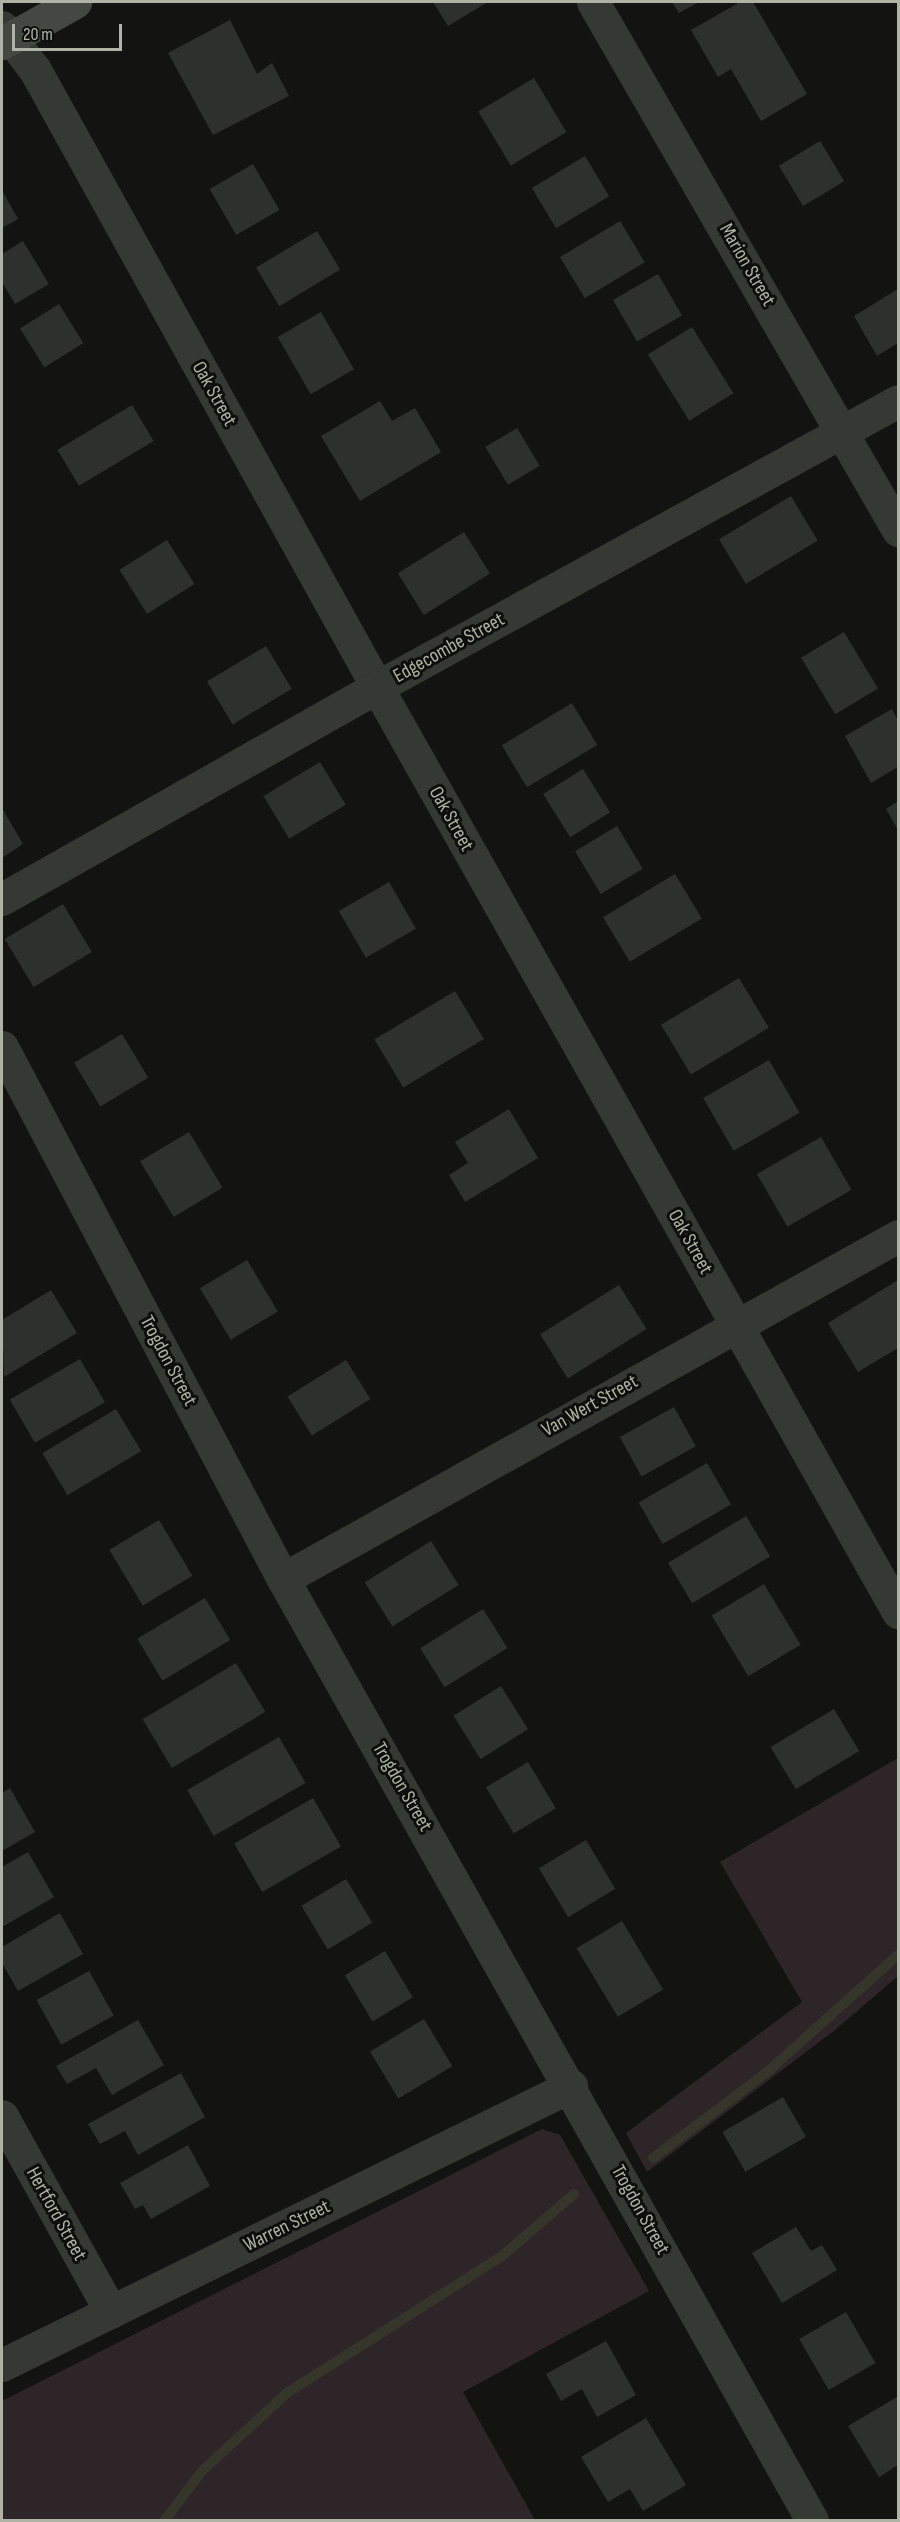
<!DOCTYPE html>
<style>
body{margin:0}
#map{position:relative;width:900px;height:2522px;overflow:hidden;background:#131412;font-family:"Sofia Sans Condensed",sans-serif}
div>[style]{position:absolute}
.green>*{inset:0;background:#2d2527}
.stream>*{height:10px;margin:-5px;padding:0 5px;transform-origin:5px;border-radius:5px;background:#353629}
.building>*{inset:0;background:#2e302d;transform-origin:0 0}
.minor>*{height:33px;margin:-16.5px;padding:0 16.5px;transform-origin:16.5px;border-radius:16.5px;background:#363833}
.secondary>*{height:33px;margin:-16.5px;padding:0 16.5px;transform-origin:16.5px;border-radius:16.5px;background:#454842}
span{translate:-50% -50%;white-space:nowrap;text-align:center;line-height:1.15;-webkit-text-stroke:6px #0e0f0d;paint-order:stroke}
.street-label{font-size:20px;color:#aeb3a5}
.frame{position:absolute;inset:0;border:3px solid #aeb3a5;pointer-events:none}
.scale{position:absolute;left:12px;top:24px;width:110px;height:27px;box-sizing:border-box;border:3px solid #aeb3a5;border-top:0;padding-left:8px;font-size:18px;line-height:21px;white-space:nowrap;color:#aeb3a5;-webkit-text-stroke:4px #0e0f0d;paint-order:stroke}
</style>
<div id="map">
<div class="green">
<i style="clip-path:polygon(898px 1758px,898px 1976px,835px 2030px,647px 2172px,626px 2133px,802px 2002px,720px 1862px)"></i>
<i style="clip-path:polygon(542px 2129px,560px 2135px,649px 2291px,463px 2392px,535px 2520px,2px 2520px,2px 2401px)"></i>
</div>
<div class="stream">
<i style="left:653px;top:2158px;width:141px;rotate:-37deg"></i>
<i style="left:766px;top:2073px;width:177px;rotate:-41.8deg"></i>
<i style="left:165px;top:2520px;width:61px;rotate:-52.9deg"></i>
<i style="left:202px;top:2471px;width:115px;rotate:-42.5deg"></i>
<i style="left:287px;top:2393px;width:255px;rotate:-32.5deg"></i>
<i style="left:502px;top:2256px;width:95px;rotate:-40.7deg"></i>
</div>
<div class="building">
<i style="clip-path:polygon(433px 2px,488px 2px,448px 26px)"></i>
<i style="clip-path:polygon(672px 2px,699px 2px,679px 13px)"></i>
<i style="clip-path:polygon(740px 2px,753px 2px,807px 94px,761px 121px,731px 69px,718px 77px,691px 30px)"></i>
<i style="clip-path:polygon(230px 20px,257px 74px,272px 63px,289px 96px,213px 135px,168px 53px)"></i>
<i style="left:534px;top:78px;width:63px;height:65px;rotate:59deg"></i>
<i style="left:820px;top:141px;width:47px;height:48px;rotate:59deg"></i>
<i style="left:585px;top:156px;width:47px;height:62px;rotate:59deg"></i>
<i style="left:253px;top:164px;width:53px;height:50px;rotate:60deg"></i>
<i style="clip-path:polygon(2px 190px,18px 219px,2px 228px)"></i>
<i style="left:620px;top:221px;width:48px;height:70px;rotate:59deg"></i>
<i style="left:317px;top:231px;width:45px;height:71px;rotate:59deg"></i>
<i style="clip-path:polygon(23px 241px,49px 284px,15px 304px,2px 282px,2px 254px)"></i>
<i style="left:658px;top:274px;width:48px;height:52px;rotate:60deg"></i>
<i style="clip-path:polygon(898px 289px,898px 343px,877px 356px,854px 316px)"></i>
<i style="left:59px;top:304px;width:46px;height:46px;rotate:58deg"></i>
<i style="left:321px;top:312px;width:66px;height:50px;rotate:60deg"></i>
<i style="left:692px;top:327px;width:78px;height:52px;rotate:58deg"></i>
<i style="clip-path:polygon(380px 401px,392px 421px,415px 408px,441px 452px,360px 501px,321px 436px)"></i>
<i style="left:132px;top:405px;width:42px;height:87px;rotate:59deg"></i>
<i style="left:517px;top:428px;width:44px;height:37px;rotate:59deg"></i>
<i style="left:791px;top:496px;width:52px;height:84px;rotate:59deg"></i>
<i style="left:464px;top:532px;width:49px;height:78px;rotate:58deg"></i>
<i style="left:167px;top:540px;width:52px;height:56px;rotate:58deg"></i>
<i style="left:844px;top:632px;width:66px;height:50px;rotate:59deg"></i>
<i style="left:266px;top:646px;width:50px;height:69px;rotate:59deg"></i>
<i style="left:572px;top:703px;width:49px;height:82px;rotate:59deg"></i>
<i style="clip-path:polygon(892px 709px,898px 721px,898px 767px,871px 783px,845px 736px)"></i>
<i style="left:320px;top:762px;width:50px;height:66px;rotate:59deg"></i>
<i style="left:583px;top:769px;width:51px;height:47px;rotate:58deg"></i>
<i style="clip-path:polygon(898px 801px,898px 830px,886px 809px)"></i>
<i style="clip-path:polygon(2px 808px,23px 844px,2px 858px)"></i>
<i style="left:617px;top:826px;width:50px;height:49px;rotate:59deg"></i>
<i style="left:675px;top:874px;width:52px;height:84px;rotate:59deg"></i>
<i style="left:389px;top:882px;width:54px;height:58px;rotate:60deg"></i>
<i style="left:63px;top:904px;width:56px;height:68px;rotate:59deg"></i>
<i style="left:739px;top:978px;width:58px;height:91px;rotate:59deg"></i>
<i style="left:455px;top:991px;width:56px;height:94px;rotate:59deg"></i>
<i style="left:122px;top:1034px;width:51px;height:56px;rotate:59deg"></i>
<i style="left:769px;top:1060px;width:61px;height:76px;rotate:60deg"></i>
<i style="clip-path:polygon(509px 1109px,538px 1158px,465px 1202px,449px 1175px,468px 1163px,455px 1142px)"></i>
<i style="left:189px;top:1132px;width:65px;height:57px;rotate:59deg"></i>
<i style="left:821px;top:1137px;width:61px;height:74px;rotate:60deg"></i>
<i style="left:247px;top:1260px;width:60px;height:55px;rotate:59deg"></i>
<i style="clip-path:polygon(898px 1280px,898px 1348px,858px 1372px,828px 1323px)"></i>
<i style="left:619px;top:1285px;width:52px;height:93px;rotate:58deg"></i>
<i style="clip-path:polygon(51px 1290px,77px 1333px,4px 1377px,2px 1320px)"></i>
<i style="left:80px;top:1359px;width:50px;height:81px;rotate:60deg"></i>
<i style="left:346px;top:1360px;width:46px;height:69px;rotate:58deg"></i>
<i style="left:674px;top:1407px;width:45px;height:62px;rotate:61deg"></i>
<i style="left:116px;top:1409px;width:49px;height:86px;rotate:59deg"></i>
<i style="left:707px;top:1463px;width:48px;height:79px;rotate:60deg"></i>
<i style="left:746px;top:1516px;width:47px;height:91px;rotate:59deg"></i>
<i style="left:159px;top:1520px;width:65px;height:58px;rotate:59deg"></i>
<i style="left:431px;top:1541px;width:52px;height:78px;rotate:58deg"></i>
<i style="left:764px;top:1584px;width:71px;height:61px;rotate:59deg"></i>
<i style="left:205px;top:1598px;width:49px;height:79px;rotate:59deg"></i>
<i style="left:483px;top:1609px;width:46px;height:74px;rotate:58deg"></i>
<i style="left:236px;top:1663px;width:57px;height:109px;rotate:59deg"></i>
<i style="left:501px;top:1686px;width:51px;height:56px;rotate:58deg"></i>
<i style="left:834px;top:1709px;width:49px;height:74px;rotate:59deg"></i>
<i style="left:279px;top:1737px;width:53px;height:106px;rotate:60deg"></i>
<i style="left:528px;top:1762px;width:54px;height:49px;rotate:59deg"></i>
<i style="clip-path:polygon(10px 1788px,35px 1832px,2px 1851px,2px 1793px)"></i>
<i style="left:313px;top:1798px;width:56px;height:91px;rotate:60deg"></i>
<i style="left:586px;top:1840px;width:57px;height:55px;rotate:59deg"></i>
<i style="clip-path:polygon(28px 1852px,54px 1897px,2px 1927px,2px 1867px)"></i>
<i style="left:346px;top:1879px;width:51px;height:52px;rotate:59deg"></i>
<i style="clip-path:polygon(60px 1913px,83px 1954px,18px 1991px,2px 1963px,2px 1947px)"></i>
<i style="left:622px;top:1921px;width:80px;height:53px;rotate:59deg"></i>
<i style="left:385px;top:1951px;width:54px;height:47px;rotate:59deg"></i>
<i style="left:89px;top:1971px;width:51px;height:60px;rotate:61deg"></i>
<i style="left:424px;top:2019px;width:55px;height:63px;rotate:59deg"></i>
<i style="clip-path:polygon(138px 2020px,164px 2065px,112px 2095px,96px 2068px,67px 2084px,56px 2066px)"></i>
<i style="clip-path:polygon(181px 2073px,205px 2117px,138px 2155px,125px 2131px,100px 2144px,88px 2124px)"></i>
<i style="left:783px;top:2097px;width:46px;height:70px;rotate:60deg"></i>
<i style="clip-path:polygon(188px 2145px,210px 2186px,151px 2219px,143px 2205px,135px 2209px,120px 2183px)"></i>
<i style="clip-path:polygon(796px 2227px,811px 2251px,822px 2245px,837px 2270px,782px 2303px,752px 2253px)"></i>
<i style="left:846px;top:2312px;width:59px;height:54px;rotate:60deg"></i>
<i style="clip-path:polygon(606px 2341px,636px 2395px,597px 2417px,582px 2389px,561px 2401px,546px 2374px)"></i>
<i style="clip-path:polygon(897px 2397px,898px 2465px,879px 2477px,848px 2426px)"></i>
<i style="clip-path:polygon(646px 2418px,686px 2485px,643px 2511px,630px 2489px,608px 2502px,581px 2457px)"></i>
</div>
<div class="minor">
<i style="left:593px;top:2px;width:610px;rotate:59.99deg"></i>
<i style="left:2px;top:27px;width:54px;rotate:52.5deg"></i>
<i style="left:35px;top:70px;width:705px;rotate:61deg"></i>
<i style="left:377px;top:687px;width:1062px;rotate:60.61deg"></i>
<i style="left:2px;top:899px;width:431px;rotate:-29.5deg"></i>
<i style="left:377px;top:687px;width:594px;rotate:-28.76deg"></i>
<i style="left:2px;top:1047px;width:602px;rotate:62.16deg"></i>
<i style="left:283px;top:1579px;width:1080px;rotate:60.66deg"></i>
<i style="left:283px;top:1579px;width:704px;rotate:-29.15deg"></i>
<i style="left:2px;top:2116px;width:224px;rotate:60.9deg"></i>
<i style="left:2px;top:2365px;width:634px;rotate:-26.12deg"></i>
</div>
<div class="secondary">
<i style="left:2px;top:43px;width:84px;rotate:-29.3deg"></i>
</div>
<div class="street-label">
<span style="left:747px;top:265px;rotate:60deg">Marion Street</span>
<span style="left:214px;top:394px;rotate:61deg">Oak Street</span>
<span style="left:449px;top:648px;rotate:-29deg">Edgecombe Street</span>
<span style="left:451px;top:819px;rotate:61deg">Oak Street</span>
<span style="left:690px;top:1242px;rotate:61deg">Oak Street</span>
<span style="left:168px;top:1361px;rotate:62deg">Trogdon Street</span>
<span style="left:590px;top:1406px;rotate:-29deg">Van Wert Street</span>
<span style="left:402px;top:1787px;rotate:60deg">Trogdon Street</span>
<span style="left:640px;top:2210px;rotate:61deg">Trogdon Street</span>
<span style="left:56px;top:2214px;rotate:61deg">Hertford Street</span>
<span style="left:287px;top:2226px;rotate:-26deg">Warren Street</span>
</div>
<div class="frame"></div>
<div class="scale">20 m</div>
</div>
